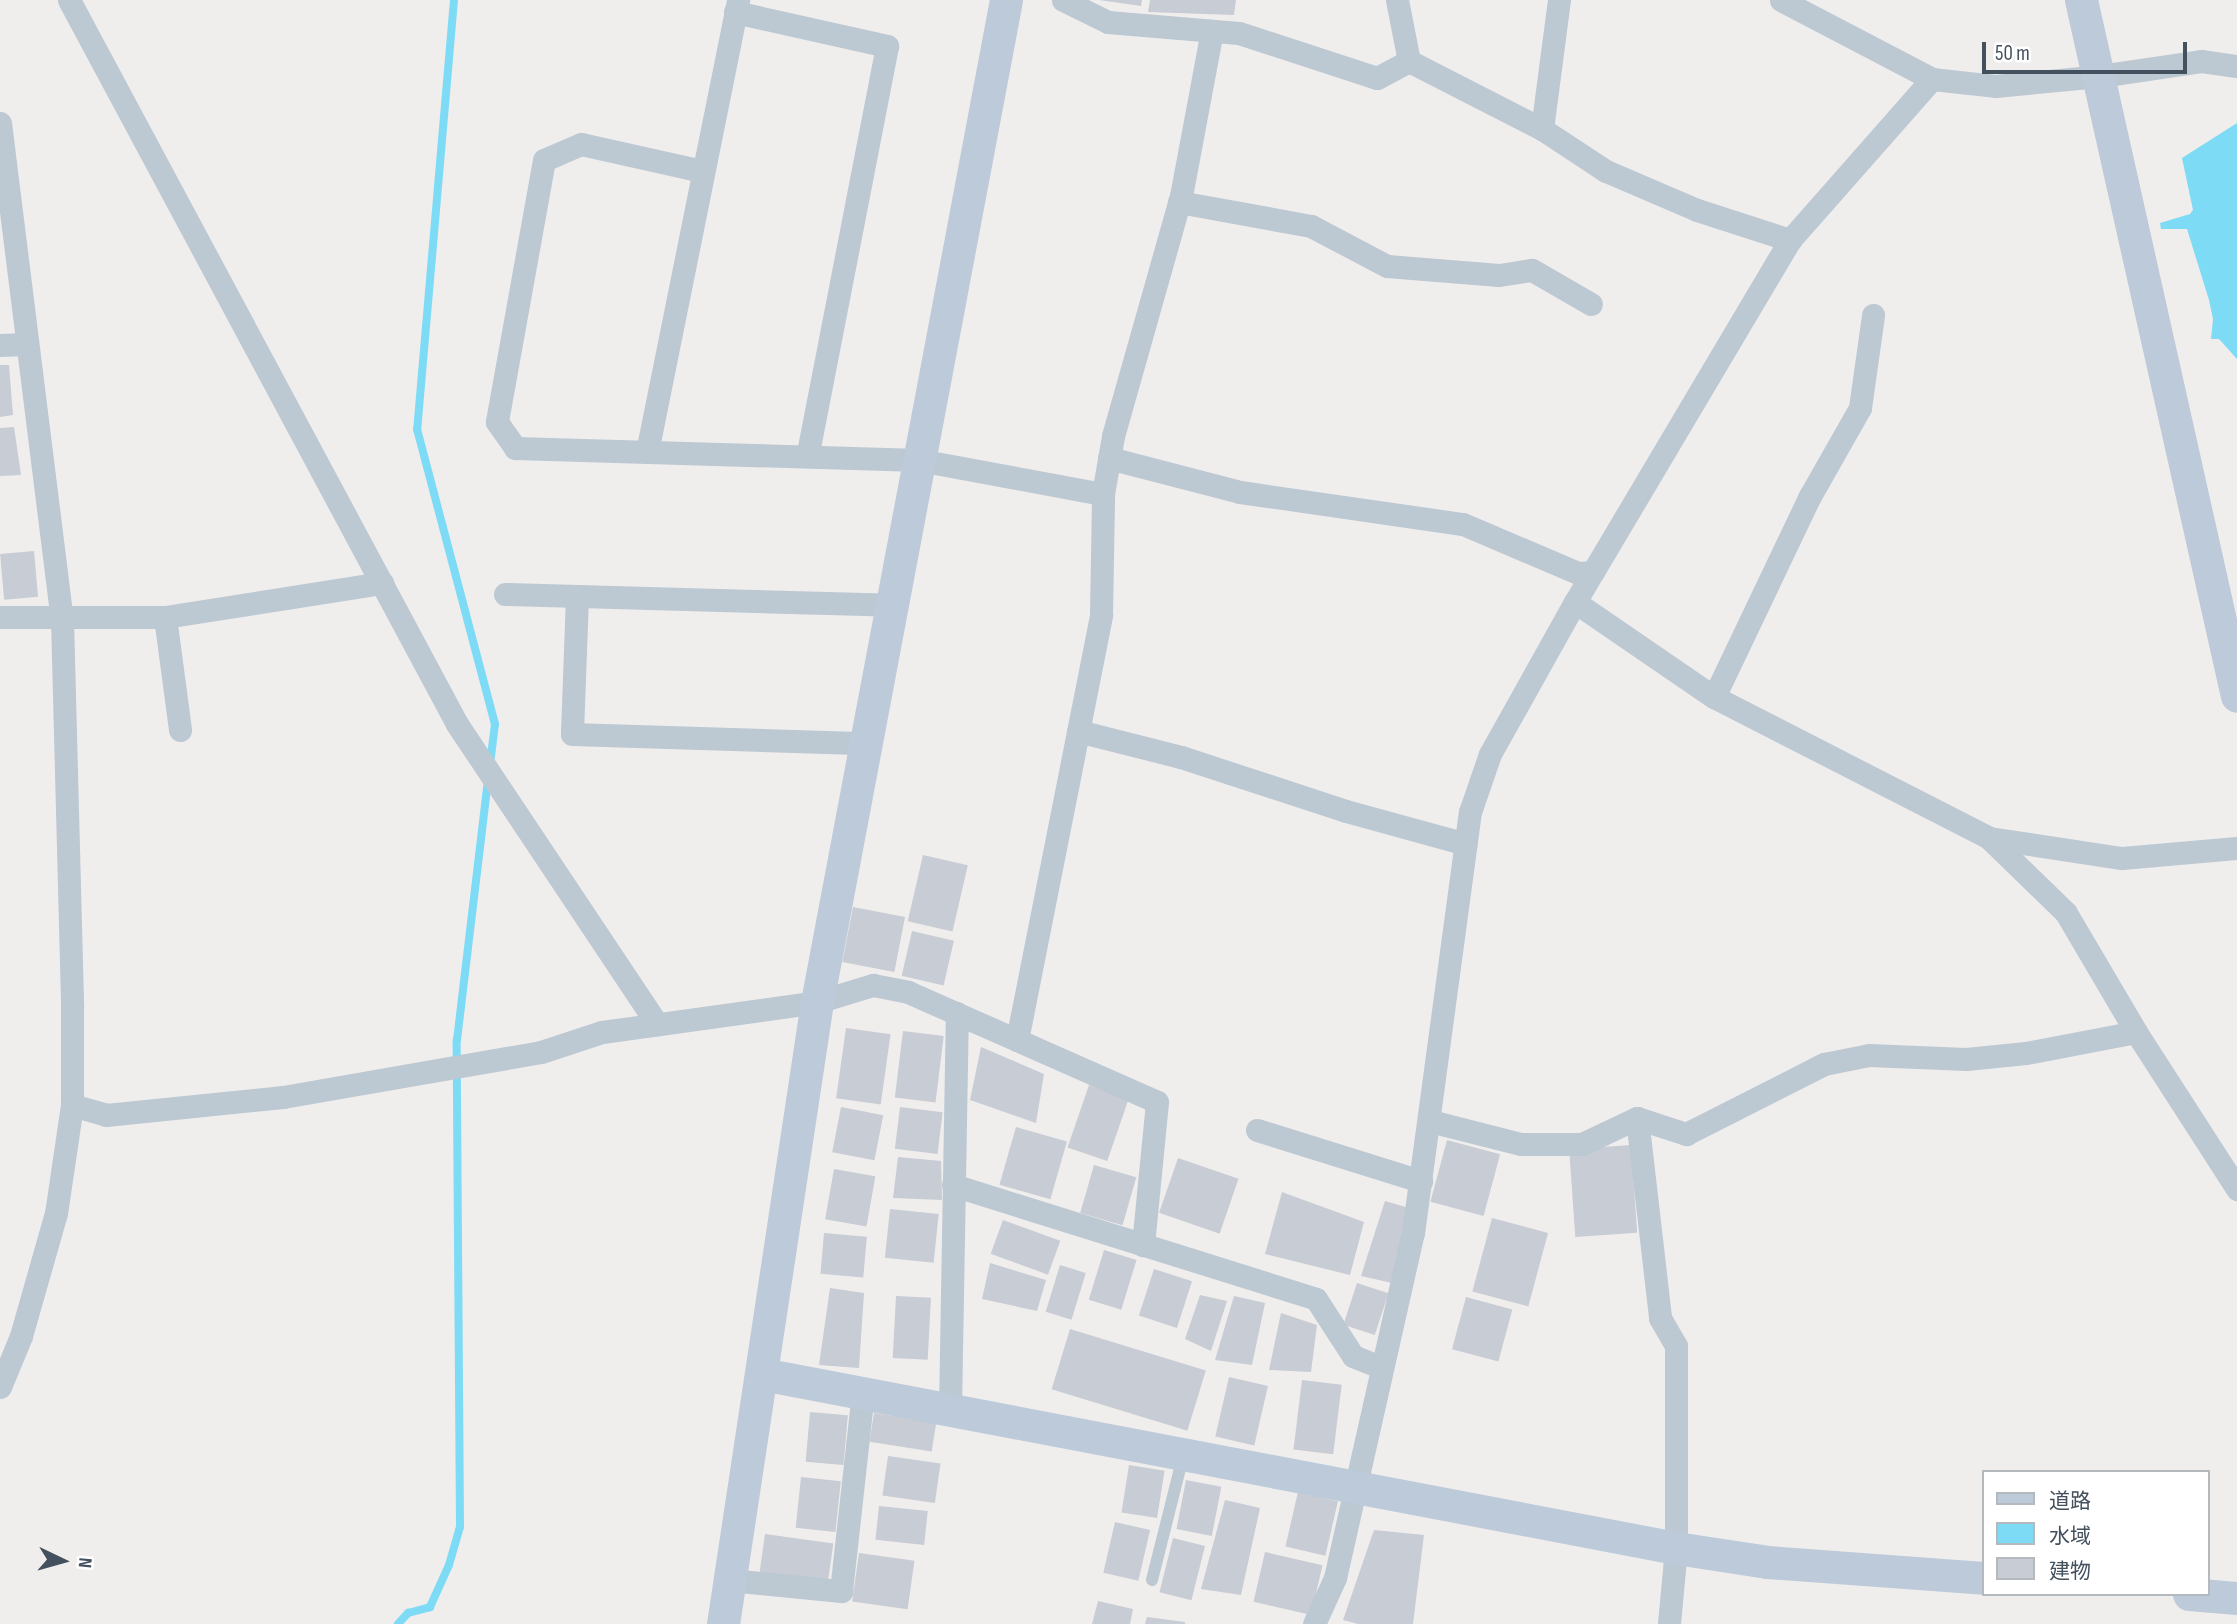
<!DOCTYPE html>
<meta charset="utf-8">
<style>
body{margin:0}
#map{position:relative;width:2237px;height:1624px;overflow:hidden;background:#f0eded;font-family:"Sofia Sans Condensed","Noto Sans JP",sans-serif}
div>[style]{position:absolute}
.water>*{inset:0;background:#7ddbf6}
.stream>*{height:8px;margin:-4px;padding:0 4px;transform-origin:4px;border-radius:4px;background:#7ddbf6}
.building>*{inset:0;background:#c8ccd4;transform-origin:0 0}
.lane>*{height:12px;margin:-6px;padding:0 6px;transform-origin:6px;border-radius:6px;background:#bcc8d2}
.street>*{height:23px;margin:-11.5px;padding:0 11.5px;transform-origin:11.5px;border-radius:11.5px;background:#bcc8d2}
.secondary>*{height:33px;margin:-16.5px;padding:0 16.5px;transform-origin:16.5px;border-radius:16.5px;background:#bdcad9}
span{translate:-50% -50%;white-space:nowrap;text-align:center;line-height:1.15;-webkit-text-stroke:6px #fff;paint-order:stroke}
.legend{position:absolute;left:1982px;top:1470px;width:228px;height:126px;box-sizing:border-box;background:#fff;border:2px solid #b4b9be;margin:0;padding:9px 12px;list-style:none;font-size:21px;color:#43505d}
.legend li{display:flex;align-items:center;gap:14px;height:35px}
.legend b{width:35px;border:2px solid #b4b9be}
.north{position:absolute;left:28px;top:1526px;width:70px;height:70px;-webkit-text-stroke:5px #fff;paint-order:stroke;rotate:95deg;font-size:19px;font-weight:700;line-height:28px;text-align:center;color:#43505d}
.north::after{content:'';display:block;margin:auto;width:24px;height:32px;background:#43505d;clip-path:polygon(50% 0,100% 100%,50% 72%,0 100%)}
.scale{position:absolute;left:1982px;top:42px;width:205px;height:32px;box-sizing:border-box;border:4px solid #43505d;border-top:0;padding-left:9px;font-size:21px;line-height:24px;white-space:nowrap;color:#43505d;-webkit-text-stroke:5px #fff;paint-order:stroke}
</style>
<div id="map">
<div class="water">
<i style="clip-path:polygon(2237px 123px,2237px 359px,2219px 339px,2211px 339px,2213px 319px,2209px 300px,2187px 229px,2161px 229px,2160px 223px,2190px 214px,2193px 210px,2182px 158px)"></i>
</div>
<div class="stream">
<i style="left:454px;top:0;width:431px;rotate:94.9deg"></i>
<i style="left:417px;top:429px;width:305px;rotate:75.2deg"></i>
<i style="left:495px;top:724px;width:40px;rotate:97.1deg"></i>
<i style="left:398px;top:1624px;width:15px;rotate:-48deg"></i>
<i style="left:408px;top:1613px;width:23px;rotate:-15deg"></i>
<i style="left:430px;top:1607px;width:46px;rotate:-65.7deg"></i>
<i style="left:449px;top:1565px;width:40px;rotate:-74deg"></i>
<i style="left:460px;top:1527px;width:487px;rotate:-90.4deg"></i>
<i style="left:457px;top:1040px;width:262px;rotate:-83.2deg"></i>
</div>
<div class="building">
<i style="clip-path:polygon(1099px 0,1142px 0,1141px 6px)"></i>
<i style="clip-path:polygon(1150px 0,1236px 0,1234px 15px,1148px 12px)"></i>
<i style="clip-path:polygon(0 365px,9px 365px,13px 415px,0 417px)"></i>
<i style="clip-path:polygon(14px 427px,21px 475px,0 476px,0 428px)"></i>
<i style="left:34px;top:551px;width:46px;height:34px;rotate:85deg"></i>
<i style="left:923px;top:855px;width:46px;height:68px;rotate:13deg"></i>
<i style="left:853px;top:907px;width:53px;height:56px;rotate:11deg"></i>
<i style="left:912px;top:931px;width:43px;height:46px;rotate:13deg"></i>
<i style="left:846px;top:1028px;width:45px;height:71px;rotate:8deg"></i>
<i style="left:903px;top:1031px;width:41px;height:67px;rotate:7deg"></i>
<i style="clip-path:polygon(981px 1047px,1044px 1074px,1036px 1123px,970px 1100px)"></i>
<i style="left:1089px;top:1085px;width:42px;height:66px;rotate:19deg"></i>
<i style="left:841px;top:1107px;width:43px;height:46px;rotate:11deg"></i>
<i style="left:900px;top:1107px;width:43px;height:42px;rotate:7deg"></i>
<i style="left:1016px;top:1127px;width:53px;height:60px;rotate:16deg"></i>
<i style="left:1447px;top:1140px;width:55px;height:64px;rotate:15deg"></i>
<i style="left:1631px;top:1145px;width:88px;height:62px;rotate:86deg"></i>
<i style="clip-path:polygon(898px 1157px,941px 1161px,942px 1200px,893px 1198px)"></i>
<i style="left:1178px;top:1158px;width:64px;height:58px;rotate:19deg"></i>
<i style="left:1094px;top:1165px;width:44px;height:50px;rotate:16deg"></i>
<i style="left:834px;top:1169px;width:42px;height:51px;rotate:10deg"></i>
<i style="clip-path:polygon(1282px 1192px,1364px 1222px,1350px 1275px,1265px 1254px)"></i>
<i style="clip-path:polygon(1385px 1201px,1409px 1208px,1392px 1283px,1361px 1276px)"></i>
<i style="left:890px;top:1209px;width:49px;height:49px;rotate:6deg"></i>
<i style="left:1492px;top:1218px;width:58px;height:76px;rotate:15deg"></i>
<i style="left:1003px;top:1220px;width:61px;height:36px;rotate:20deg"></i>
<i style="left:824px;top:1233px;width:43px;height:41px;rotate:5deg"></i>
<i style="left:1104px;top:1250px;width:34px;height:52px;rotate:17deg"></i>
<i style="clip-path:polygon(990px 1263px,1046px 1280px,1037px 1311px,982px 1299px)"></i>
<i style="left:1060px;top:1265px;width:27px;height:49px;rotate:17deg"></i>
<i style="left:1154px;top:1269px;width:40px;height:49px;rotate:18deg"></i>
<i style="left:1357px;top:1283px;width:33px;height:44px;rotate:18deg"></i>
<i style="clip-path:polygon(830px 1288px,864px 1293px,859px 1368px,819px 1365px)"></i>
<i style="clip-path:polygon(1200px 1295px,1227px 1301px,1211px 1351px,1185px 1339px)"></i>
<i style="left:896px;top:1296px;width:35px;height:62px;rotate:3deg"></i>
<i style="clip-path:polygon(1234px 1296px,1265px 1303px,1252px 1365px,1215px 1360px)"></i>
<i style="left:1466px;top:1297px;width:48px;height:54px;rotate:15deg"></i>
<i style="clip-path:polygon(1281px 1313px,1317px 1325px,1311px 1372px,1269px 1370px)"></i>
<i style="left:1070px;top:1329px;width:142px;height:63px;rotate:17deg"></i>
<i style="left:1229px;top:1377px;width:40px;height:61px;rotate:13deg"></i>
<i style="left:1302px;top:1380px;width:40px;height:70px;rotate:7deg"></i>
<i style="left:810px;top:1412px;width:38px;height:50px;rotate:5deg"></i>
<i style="left:874px;top:1413px;width:63px;height:29px;rotate:9deg"></i>
<i style="left:888px;top:1456px;width:53px;height:40px;rotate:8deg"></i>
<i style="left:1129px;top:1465px;width:36px;height:48px;rotate:9deg"></i>
<i style="left:801px;top:1477px;width:40px;height:51px;rotate:6deg"></i>
<i style="left:1186px;top:1480px;width:36px;height:50px;rotate:11deg"></i>
<i style="left:1298px;top:1492px;width:41px;height:56px;rotate:13deg"></i>
<i style="clip-path:polygon(1225px 1500px,1260px 1508px,1241px 1595px,1201px 1589px)"></i>
<i style="left:879px;top:1506px;width:49px;height:34px;rotate:6deg"></i>
<i style="left:1115px;top:1522px;width:36px;height:52px;rotate:13deg"></i>
<i style="clip-path:polygon(1374px 1530px,1424px 1535px,1413px 1624px,1358px 1624px,1343px 1620px)"></i>
<i style="left:765px;top:1534px;width:69px;height:40px;rotate:8deg"></i>
<i style="left:1173px;top:1538px;width:33px;height:56px;rotate:14deg"></i>
<i style="left:1265px;top:1552px;width:59px;height:51px;rotate:13deg"></i>
<i style="left:859px;top:1553px;width:56px;height:49px;rotate:8deg"></i>
<i style="clip-path:polygon(1098px 1601px,1133px 1609px,1130px 1624px,1092px 1624px)"></i>
<i style="clip-path:polygon(1147px 1617px,1185px 1622px,1185px 1624px,1145px 1624px)"></i>
</div>
<div class="lane">
<i style="left:1152px;top:1580px;width:127px;rotate:-75.9deg"></i>
</div>
<div class="street">
<i style="left:69px;top:0;width:821px;rotate:61.81deg"></i>
<i style="left:457px;top:724px;width:361px;rotate:56.3deg"></i>
<i style="left:1063px;top:0;width:50px;rotate:26.1deg"></i>
<i style="left:1108px;top:22px;width:131px;rotate:4.8deg"></i>
<i style="left:1239px;top:33px;width:145px;rotate:18.1deg"></i>
<i style="left:1377px;top:78px;width:36px;rotate:-28deg"></i>
<i style="left:1397px;top:0;width:62px;rotate:78.9deg"></i>
<i style="left:1409px;top:61px;width:149px;rotate:27.1deg"></i>
<i style="left:1542px;top:129px;width:77px;rotate:33.3deg"></i>
<i style="left:1606px;top:171px;width:99px;rotate:23.2deg"></i>
<i style="left:1697px;top:210px;width:98px;rotate:17.9deg"></i>
<i style="left:1781px;top:0;width:170px;rotate:27.6deg"></i>
<i style="left:735px;top:12px;width:156px;rotate:12.6deg"></i>
<i style="left:887px;top:46px;width:418px;rotate:101deg"></i>
<i style="left:0;top:123px;width:500px;rotate:82.9deg"></i>
<i style="left:62px;top:619px;width:388px;rotate:88.5deg"></i>
<i style="left:72px;top:1007px;width:98px;rotate:90deg"></i>
<i style="left:72px;top:1105px;width:109px;rotate:98.4deg"></i>
<i style="left:56px;top:1213px;width:128px;rotate:105.9deg"></i>
<i style="left:21px;top:1336px;width:55px;rotate:112.4deg"></i>
<i style="left:1542px;top:129px;width:130px;rotate:-82.5deg"></i>
<i style="left:702px;top:171px;width:124px;rotate:-167.4deg"></i>
<i style="left:581px;top:144px;width:40px;rotate:156.6deg"></i>
<i style="left:544px;top:160px;width:266px;rotate:100.2deg"></i>
<i style="left:497px;top:422px;width:32px;rotate:55deg"></i>
<i style="left:515px;top:448px;width:404px;rotate:1.7deg"></i>
<i style="left:919px;top:460px;width:187px;rotate:10.5deg"></i>
<i style="left:1179px;top:202px;width:134px;rotate:10.3deg"></i>
<i style="left:1311px;top:226px;width:86px;rotate:27.8deg"></i>
<i style="left:1387px;top:266px;width:112px;rotate:4.6deg"></i>
<i style="left:1499px;top:275px;width:33px;rotate:-9deg"></i>
<i style="left:1532px;top:270px;width:68px;rotate:30deg"></i>
<i style="left:0;top:345px;width:27px;rotate:-2deg"></i>
<i style="left:647px;top:452px;width:461px;rotate:-78.6deg"></i>
<i style="left:1109px;top:458px;width:135px;rotate:14.5deg"></i>
<i style="left:1240px;top:492px;width:225px;rotate:8.2deg"></i>
<i style="left:1463px;top:524px;width:125px;rotate:23.1deg"></i>
<i style="left:1578px;top:573px;width:15px;rotate:-4deg"></i>
<i style="left:505px;top:594px;width:387px;rotate:1.6deg"></i>
<i style="left:577px;top:596px;width:138px;rotate:92.1deg"></i>
<i style="left:572px;top:734px;width:294px;rotate:1.8deg"></i>
<i style="left:1575px;top:602px;width:168px;rotate:34.4deg"></i>
<i style="left:1714px;top:697px;width:309px;rotate:27.1deg"></i>
<i style="left:1989px;top:838px;width:107px;rotate:44.2deg"></i>
<i style="left:2066px;top:913px;width:138px;rotate:59.5deg"></i>
<i style="left:2136px;top:1032px;width:187px;rotate:57.2deg"></i>
<i style="left:0;top:617px;width:165px"></i>
<i style="left:165px;top:617px;width:220px;rotate:-8.9deg"></i>
<i style="left:165px;top:617px;width:114px;rotate:82.4deg"></i>
<i style="left:1714px;top:697px;width:223px;rotate:-64.5deg"></i>
<i style="left:1810px;top:496px;width:101px;rotate:-60.4deg"></i>
<i style="left:1860px;top:408px;width:94px;rotate:-82deg"></i>
<i style="left:1078px;top:731px;width:106px;rotate:14.2deg"></i>
<i style="left:1181px;top:757px;width:174px;rotate:18.1deg"></i>
<i style="left:1346px;top:811px;width:124px;rotate:15.4deg"></i>
<i style="left:1989px;top:838px;width:134px;rotate:8.6deg"></i>
<i style="left:2122px;top:858px;width:115px;rotate:-5deg"></i>
<i style="left:1017px;top:1040px;width:434px;rotate:-78.8deg"></i>
<i style="left:1101px;top:614px;width:120px;rotate:-89deg"></i>
<i style="left:1103px;top:494px;width:59px;rotate:-80.2deg"></i>
<i style="left:1113px;top:436px;width:249px;rotate:-74.2deg"></i>
<i style="left:1181px;top:196px;width:168px;rotate:-79.4deg"></i>
<i style="left:72px;top:1105px;width:35px;rotate:16deg"></i>
<i style="left:106px;top:1115px;width:178px;rotate:-5.8deg"></i>
<i style="left:283px;top:1097px;width:262px;rotate:-9.9deg"></i>
<i style="left:541px;top:1052px;width:64px;rotate:-18.2deg"></i>
<i style="left:602px;top:1032px;width:217px;rotate:-7.9deg"></i>
<i style="left:817px;top:1002px;width:59px;rotate:-16.9deg"></i>
<i style="left:873px;top:985px;width:36px;rotate:11deg"></i>
<i style="left:908px;top:992px;width:272px;rotate:23.8deg"></i>
<i style="left:1157px;top:1102px;width:144px;rotate:95.6deg"></i>
<i style="left:1637px;top:1118px;width:201px;rotate:83.4deg"></i>
<i style="left:1660px;top:1318px;width:32px;rotate:60deg"></i>
<i style="left:1676px;top:1346px;width:202px;rotate:90deg"></i>
<i style="left:1676px;top:1548px;width:76px;rotate:95.3deg"></i>
<i style="left:1430px;top:1121px;width:94px;rotate:14.2deg"></i>
<i style="left:1521px;top:1144px;width:61px"></i>
<i style="left:1582px;top:1144px;width:61px;rotate:-25.3deg"></i>
<i style="left:1637px;top:1118px;width:52px;rotate:18.1deg"></i>
<i style="left:1686px;top:1134px;width:155px;rotate:-26.9deg"></i>
<i style="left:1824px;top:1064px;width:46px;rotate:-11.3deg"></i>
<i style="left:1869px;top:1055px;width:97px;rotate:2.4deg"></i>
<i style="left:1966px;top:1059px;width:60px;rotate:-5.7deg"></i>
<i style="left:2026px;top:1053px;width:112px;rotate:-10.8deg"></i>
<i style="left:1257px;top:1130px;width:172px;rotate:17.3deg"></i>
<i style="left:953px;top:1185px;width:380px;rotate:17.4deg"></i>
<i style="left:1316px;top:1299px;width:68px;rotate:57deg"></i>
<i style="left:1353px;top:1356px;width:29px;rotate:22deg"></i>
<i style="left:950px;top:1409px;width:396px;rotate:-89deg"></i>
<i style="left:730px;top:1580px;width:112px;rotate:5.7deg"></i>
<i style="left:841px;top:1591px;width:199px;rotate:-83.7deg"></i>
<i style="left:1314px;top:1624px;width:51px;rotate:-65.5deg"></i>
<i style="left:1335px;top:1578px;width:354px;rotate:-77.3deg"></i>
<i style="left:1413px;top:1233px;width:425px;rotate:-82.3deg"></i>
<i style="left:1470px;top:812px;width:61px;rotate:-71deg"></i>
<i style="left:1490px;top:754px;width:174px;rotate:-60.8deg"></i>
<i style="left:1575px;top:602px;width:421px;rotate:-59.3deg"></i>
<i style="left:1790px;top:240px;width:215px;rotate:-48.6deg"></i>
<i style="left:1932px;top:79px;width:63px;rotate:6.3deg"></i>
<i style="left:1995px;top:86px;width:105px;rotate:-5.4deg"></i>
<i style="left:2100px;top:76px;width:102px;rotate:-8.4deg"></i>
<i style="left:2201px;top:61px;width:36px;rotate:8deg"></i>
</div>
<div class="secondary">
<i style="left:2081px;top:0;width:713px;rotate:77.37deg"></i>
<i style="left:762px;top:1374px;width:930px;rotate:10.78deg"></i>
<i style="left:1676px;top:1548px;width:92px;rotate:8.7deg"></i>
<i style="left:1767px;top:1562px;width:217px;rotate:4.2deg"></i>
<i style="left:2189px;top:1594px;width:48px;rotate:4.8deg"></i>
<i style="left:723px;top:1624px;width:629px;rotate:-81.41deg"></i>
<i style="left:817px;top:1002px;width:1020px;rotate:-79.32deg"></i>
</div>
<ul class="legend">
<li><b style="height:9px;background:#bdcad9"></b>道路</li>
<li><b style="height:19px;background:#7ddbf6"></b>水域</li>
<li><b style="height:19px;background:#c8ccd4"></b>建物</li>
</ul>
<div class="north">N</div>
<div class="scale">50 m</div>
</div>
